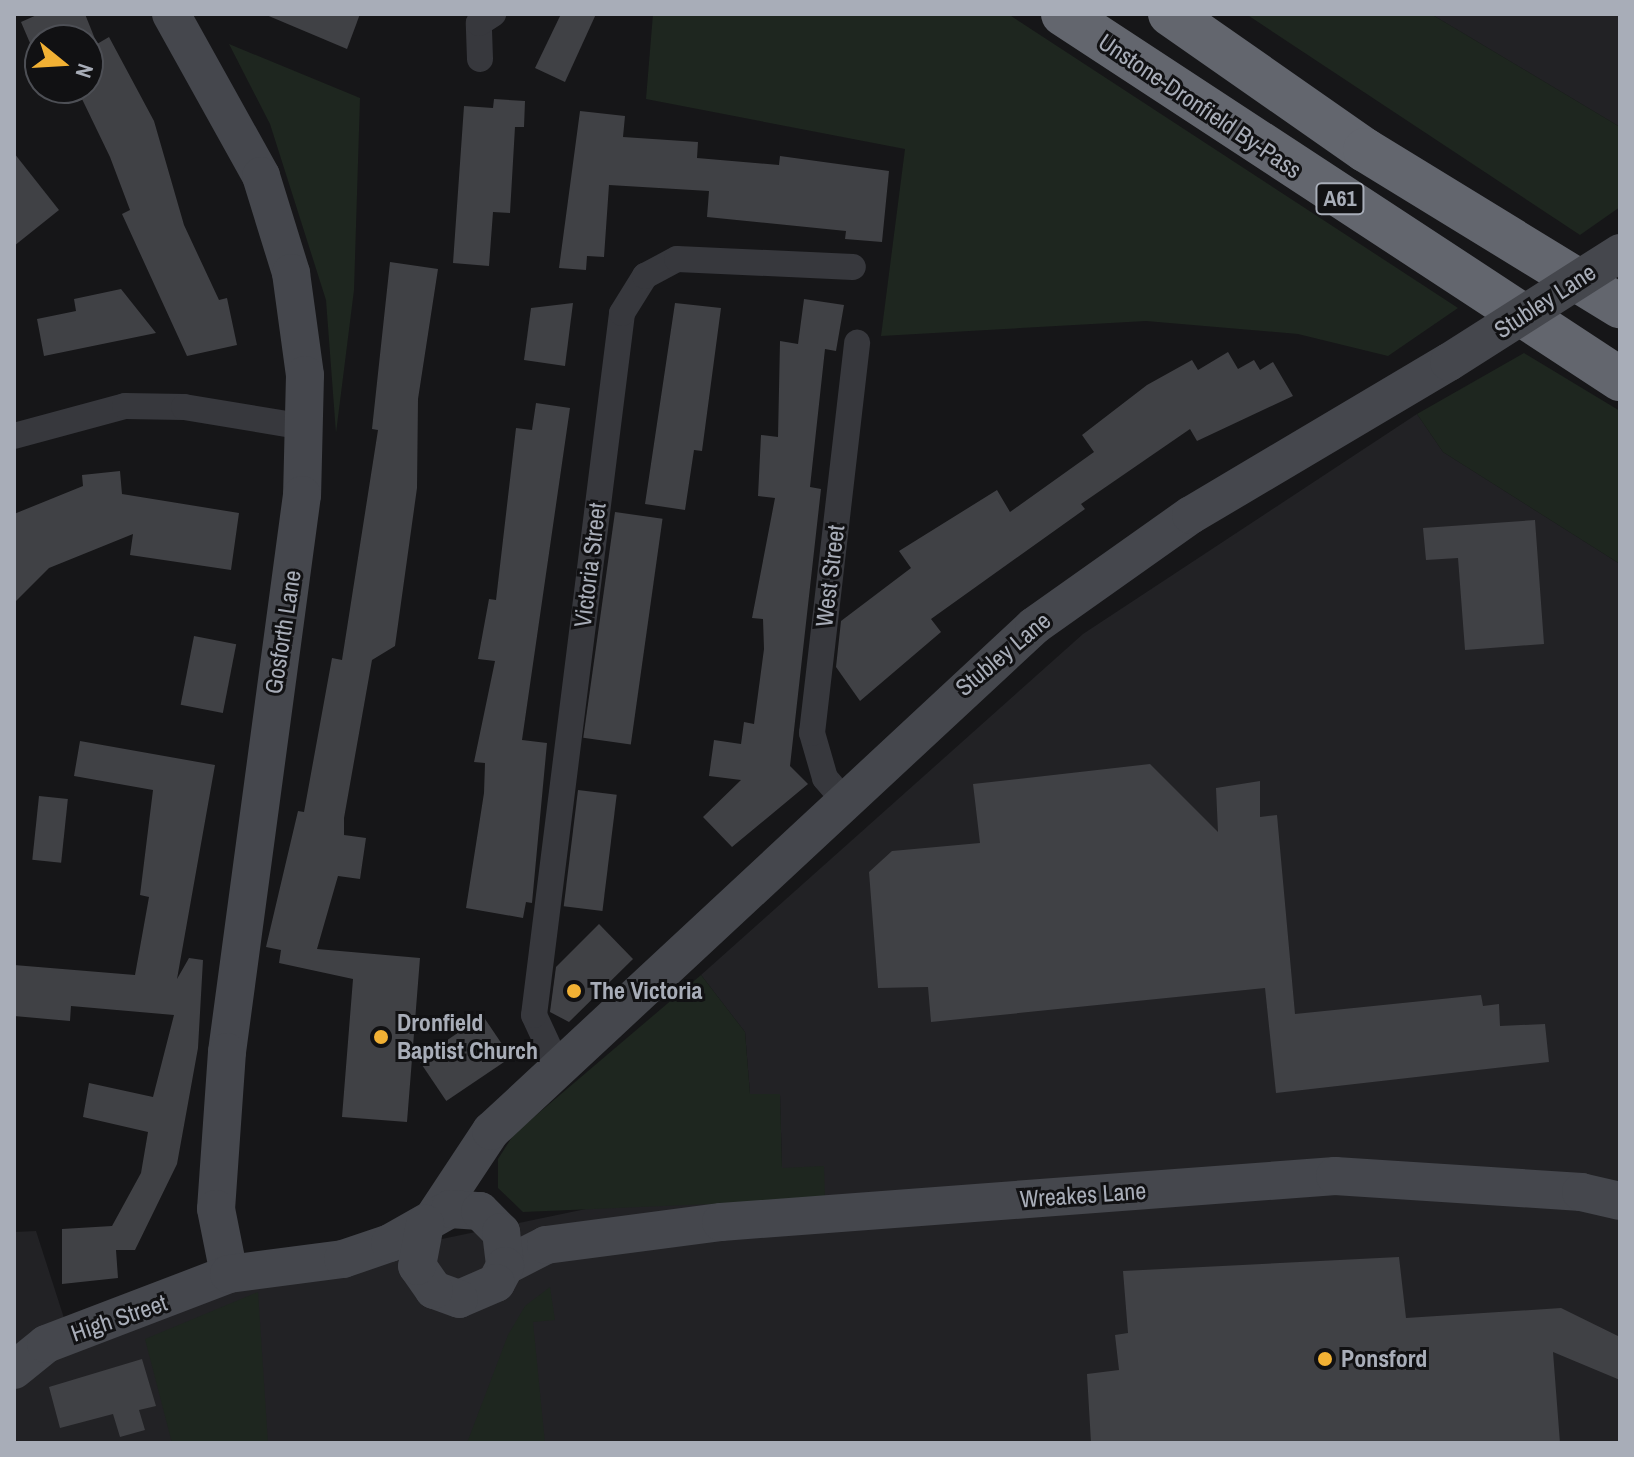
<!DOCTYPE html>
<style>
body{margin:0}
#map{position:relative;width:1634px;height:1457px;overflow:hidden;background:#161618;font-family:"Archivo Narrow",sans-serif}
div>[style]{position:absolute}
.built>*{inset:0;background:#222225}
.green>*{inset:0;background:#1e261f}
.building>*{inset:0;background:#404145;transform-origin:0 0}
.street>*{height:26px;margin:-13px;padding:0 13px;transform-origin:13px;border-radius:13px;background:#37383d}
.secondary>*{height:38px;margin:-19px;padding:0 19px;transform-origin:19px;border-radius:19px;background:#45474d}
.highway>*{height:44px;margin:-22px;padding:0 22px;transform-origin:22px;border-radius:22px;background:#63666e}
.secondary-bridge>*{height:38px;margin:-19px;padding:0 19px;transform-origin:19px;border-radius:19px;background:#45474d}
.dots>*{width:22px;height:22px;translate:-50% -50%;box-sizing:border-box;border:4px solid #111113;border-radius:50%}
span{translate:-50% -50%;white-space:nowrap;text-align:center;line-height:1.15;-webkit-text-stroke:6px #111113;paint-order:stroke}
.shield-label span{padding:2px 6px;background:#111113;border:2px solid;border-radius:6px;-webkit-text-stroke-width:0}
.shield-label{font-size:22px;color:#a8adb8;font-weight:700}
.street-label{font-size:24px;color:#a8adb8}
.poi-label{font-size:24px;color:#a8adb8;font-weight:700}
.left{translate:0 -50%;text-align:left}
.frame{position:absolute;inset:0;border:16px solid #a8adb8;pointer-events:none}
.north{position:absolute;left:24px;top:24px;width:80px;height:80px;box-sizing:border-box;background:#111113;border:2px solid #4d4f55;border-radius:50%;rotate:108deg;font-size:22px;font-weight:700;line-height:32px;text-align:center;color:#a8adb8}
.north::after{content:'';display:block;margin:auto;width:28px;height:36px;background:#f2b134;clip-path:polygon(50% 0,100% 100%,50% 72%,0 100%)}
</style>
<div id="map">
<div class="built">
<i style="clip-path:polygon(1431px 14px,1620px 14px,1620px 127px)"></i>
<i style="clip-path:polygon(1417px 414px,1443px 452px,1620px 564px,1620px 1443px,14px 1443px,14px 1232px,36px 1231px,64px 1318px,782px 1168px,780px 1095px,750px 1094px,745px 1032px,701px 975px,1083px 634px)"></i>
</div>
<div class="green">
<i style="clip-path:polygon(653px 14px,1008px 14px,1458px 308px,1388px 356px,1298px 334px,1146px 321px,881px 336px,905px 149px,646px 99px)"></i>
<i style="clip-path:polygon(1246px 14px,1431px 14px,1620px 127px,1620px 207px,1580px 235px)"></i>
<i style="clip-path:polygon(229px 44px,360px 98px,354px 290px,336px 433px,326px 300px,270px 124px)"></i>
<i style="clip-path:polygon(1524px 353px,1620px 411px,1620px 564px,1443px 452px,1417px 414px)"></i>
<i style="clip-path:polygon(701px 975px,745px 1032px,750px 1094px,780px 1094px,782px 1168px,824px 1166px,825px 1199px,523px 1212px,498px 1188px,498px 1159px,514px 1134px)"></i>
<i style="clip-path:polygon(550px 1287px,555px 1320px,533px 1322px,545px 1443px,467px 1443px,508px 1335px,525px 1306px)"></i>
<i style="clip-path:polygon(258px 1292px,268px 1443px,172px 1443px,145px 1339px)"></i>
</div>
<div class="building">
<i style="clip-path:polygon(39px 14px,85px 14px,97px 44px,109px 37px,154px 121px,184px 225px,219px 300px,227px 298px,237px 345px,187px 356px,122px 214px,130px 210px,110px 157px,82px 99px,76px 102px,69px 88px,88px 88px,88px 40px,40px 40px,36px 57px,21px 22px)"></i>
<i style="clip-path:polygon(264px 14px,360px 14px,347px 49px)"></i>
<i style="clip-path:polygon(561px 14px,596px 14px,565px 82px,535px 68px)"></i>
<i style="clip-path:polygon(494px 99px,525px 101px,524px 127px,515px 127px,510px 213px,493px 212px,489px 266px,453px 263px,464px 106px,493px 108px)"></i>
<i style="clip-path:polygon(580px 111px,625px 116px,623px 137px,698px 142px,697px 158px,779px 165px,780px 156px,889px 171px,882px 242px,845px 239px,846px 231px,707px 217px,709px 191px,609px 185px,604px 257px,587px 256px,586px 270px,559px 268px)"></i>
<i style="clip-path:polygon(14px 153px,59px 210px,14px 246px)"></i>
<i style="clip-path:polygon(390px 262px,438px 269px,418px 399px,417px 488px,395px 646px,372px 660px,344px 818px,344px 835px,366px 838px,360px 879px,338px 876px,317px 949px,420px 958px,407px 1122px,342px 1117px,353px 979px,279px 963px,281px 950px,266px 947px,298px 811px,304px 812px,332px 658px,342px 660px,378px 430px,372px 429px)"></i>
<i style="clip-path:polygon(121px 289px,156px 333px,44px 356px,37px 319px,76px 311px,74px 299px)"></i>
<i style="clip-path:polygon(804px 299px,844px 305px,836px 351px,825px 349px,810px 487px,821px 489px,790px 766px,808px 784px,732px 847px,703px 817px,741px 780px,709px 776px,714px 740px,741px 744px,744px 722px,754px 724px,764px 649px,763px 619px,752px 618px,775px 498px,758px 496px,761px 435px,778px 437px,780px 341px,798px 344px)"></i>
<i style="clip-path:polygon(573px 303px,565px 366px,524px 360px,531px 308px)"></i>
<i style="clip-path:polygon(675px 303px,721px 308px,702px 451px,694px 450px,685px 510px,645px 504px)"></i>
<i style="clip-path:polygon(1228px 352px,1238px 369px,1254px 360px,1260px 370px,1273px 362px,1293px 396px,1197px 441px,1190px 429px,1081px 504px,1085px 509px,931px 619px,941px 632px,860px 701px,836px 667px,841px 621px,911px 568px,899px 551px,997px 490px,1010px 512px,1094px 452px,1082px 435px,1147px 385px,1192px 360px,1198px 370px)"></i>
<i style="clip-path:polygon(536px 403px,570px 408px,522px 740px,547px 743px,532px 903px,526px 902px,523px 918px,466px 908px,484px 793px,485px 763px,474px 762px,495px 661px,478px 659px,489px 599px,496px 600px,516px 428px,532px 430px)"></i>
<i style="clip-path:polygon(120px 471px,122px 494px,239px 513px,231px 570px,130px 555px,133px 534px,49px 568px,14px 603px,14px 514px,83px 486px,82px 475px)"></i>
<i style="left:615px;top:512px;width:48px;height:228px;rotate:8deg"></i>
<i style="clip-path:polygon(1535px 520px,1544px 644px,1465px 650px,1458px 558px,1426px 560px,1423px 528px)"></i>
<i style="left:194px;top:636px;width:43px;height:70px;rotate:11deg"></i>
<i style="clip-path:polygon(80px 741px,215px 765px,177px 979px,189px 958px,203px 960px,198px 1048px,177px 1164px,135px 1250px,116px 1250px,118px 1278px,62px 1284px,62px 1229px,112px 1226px,141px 1173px,148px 1132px,83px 1117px,89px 1083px,153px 1097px,174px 1015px,71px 1006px,70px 1021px,14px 1016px,14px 965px,135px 975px,149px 897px,140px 895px,153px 790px,74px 776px)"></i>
<i style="clip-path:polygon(1150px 764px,1218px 832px,1216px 788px,1260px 781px,1260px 817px,1277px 815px,1295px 1014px,1481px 995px,1483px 1006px,1499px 1004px,1500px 1026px,1545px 1024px,1549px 1062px,1276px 1093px,1265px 988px,931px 1022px,928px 987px,878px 988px,869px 872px,892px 851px,980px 843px,973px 784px)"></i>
<i style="left:578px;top:790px;width:39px;height:117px;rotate:7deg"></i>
<i style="left:39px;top:796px;width:29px;height:64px;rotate:6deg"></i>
<i style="clip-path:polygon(599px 924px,633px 959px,569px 1022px,550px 1012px,556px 967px)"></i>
<i style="left:483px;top:1016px;width:50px;height:78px;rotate:56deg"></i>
<i style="clip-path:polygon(1399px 1257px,1406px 1318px,1561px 1308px,1620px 1337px,1620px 1380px,1553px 1352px,1560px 1443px,1091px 1443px,1087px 1374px,1119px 1370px,1115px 1335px,1128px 1333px,1123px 1271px)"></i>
<i style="clip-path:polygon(142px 1359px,156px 1406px,139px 1410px,145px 1430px,120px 1437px,113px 1414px,60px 1428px,49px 1387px)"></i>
</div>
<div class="street">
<i style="left:480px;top:59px;width:36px;rotate:-92deg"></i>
<i style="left:479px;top:23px;width:17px;rotate:-33deg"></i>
<i style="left:14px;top:436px;width:115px;rotate:-15.1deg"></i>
<i style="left:125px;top:406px;width:59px;rotate:1deg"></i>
<i style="left:184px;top:407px;width:123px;rotate:9.4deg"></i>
<i style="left:844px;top:800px;width:29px;rotate:-131deg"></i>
<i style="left:825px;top:778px;width:47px;rotate:-106.1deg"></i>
<i style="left:812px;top:733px;width:393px;rotate:-83.4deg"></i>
<i style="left:558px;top:1067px;width:57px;rotate:-114.8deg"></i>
<i style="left:534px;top:1015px;width:707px;rotate:-82.85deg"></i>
<i style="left:622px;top:313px;width:44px;rotate:-58.1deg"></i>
<i style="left:645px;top:276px;width:36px;rotate:-28deg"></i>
<i style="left:677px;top:259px;width:176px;rotate:2.6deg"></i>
</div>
<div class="secondary">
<i style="left:171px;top:14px;width:185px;rotate:60.9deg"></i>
<i style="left:261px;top:176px;width:102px;rotate:72.8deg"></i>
<i style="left:291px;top:273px;width:103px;rotate:82.2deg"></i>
<i style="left:305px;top:375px;width:120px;rotate:91.4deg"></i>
<i style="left:302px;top:495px;width:562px;rotate:97.67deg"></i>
<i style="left:227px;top:1052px;width:157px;rotate:94deg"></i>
<i style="left:216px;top:1209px;width:66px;rotate:78.7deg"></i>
<i style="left:436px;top:1214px;width:100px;rotate:-56.5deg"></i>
<i style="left:491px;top:1131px;width:742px;rotate:-42.92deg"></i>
<i style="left:1034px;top:626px;width:192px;rotate:-35.3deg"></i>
<i style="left:1191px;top:515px;width:300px;rotate:-30.7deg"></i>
<i style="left:505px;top:1266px;width:46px;rotate:-27.1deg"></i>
<i style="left:546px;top:1245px;width:177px;rotate:-7.5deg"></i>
<i style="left:721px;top:1222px;width:616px;rotate:-4.28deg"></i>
<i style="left:1335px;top:1176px;width:247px;rotate:3.7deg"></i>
<i style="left:1581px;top:1192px;width:40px;rotate:13deg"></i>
<i style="left:14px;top:1370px;width:41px;rotate:-39.1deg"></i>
<i style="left:46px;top:1344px;width:196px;rotate:-20.9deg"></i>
<i style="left:229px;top:1274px;width:115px;rotate:-7.5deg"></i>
<i style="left:343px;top:1259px;width:50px;rotate:-18.8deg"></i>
<i style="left:390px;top:1243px;width:69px;rotate:-29.5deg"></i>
<i style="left:450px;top:1209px;width:30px;rotate:4deg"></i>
<i style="left:480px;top:1211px;width:30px;rotate:45deg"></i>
<i style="left:501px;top:1232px;width:34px;rotate:83deg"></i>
<i style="left:505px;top:1266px;width:19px;rotate:118deg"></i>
<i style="left:496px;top:1283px;width:40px;rotate:156.6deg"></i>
<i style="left:459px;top:1299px;width:27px;rotate:-160deg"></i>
<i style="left:434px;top:1290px;width:29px;rotate:-125deg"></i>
<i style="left:417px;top:1266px;width:43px;rotate:-79.2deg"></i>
</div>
<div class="highway">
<i style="left:1063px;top:14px;width:666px;rotate:33.24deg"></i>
<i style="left:1170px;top:14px;width:238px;rotate:34.9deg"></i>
<i style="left:1365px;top:150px;width:299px;rotate:31.5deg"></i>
</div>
<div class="secondary-bridge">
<i style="left:1449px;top:362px;width:203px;rotate:-32.5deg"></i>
</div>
<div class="dots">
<i style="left:574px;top:991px;background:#f2b134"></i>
<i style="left:381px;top:1037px;background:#f2b134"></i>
<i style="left:1325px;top:1359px;background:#f2b134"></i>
</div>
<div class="shield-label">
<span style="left:1340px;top:199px">A61</span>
</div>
<div class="street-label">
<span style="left:1200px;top:106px;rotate:34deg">Unstone-Dronfield By-Pass</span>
<span style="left:1545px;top:301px;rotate:-33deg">Stubley Lane</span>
<span style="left:590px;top:565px;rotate:-83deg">Victoria Street</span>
<span style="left:830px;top:576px;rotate:-83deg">West Street</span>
<span style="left:283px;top:632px;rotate:-81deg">Gosforth Lane</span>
<span style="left:1003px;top:654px;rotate:-40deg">Stubley Lane</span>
<span style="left:1083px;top:1195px;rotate:-4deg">Wreakes Lane</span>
<span style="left:119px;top:1318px;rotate:-19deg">High Street</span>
</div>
<div class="poi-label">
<span class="left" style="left:590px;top:991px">The Victoria</span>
<span class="left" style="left:397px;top:1037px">Dronfield<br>Baptist Church</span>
<span class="left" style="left:1341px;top:1359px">Ponsford</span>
</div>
<div class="frame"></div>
<div class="north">N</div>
</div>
